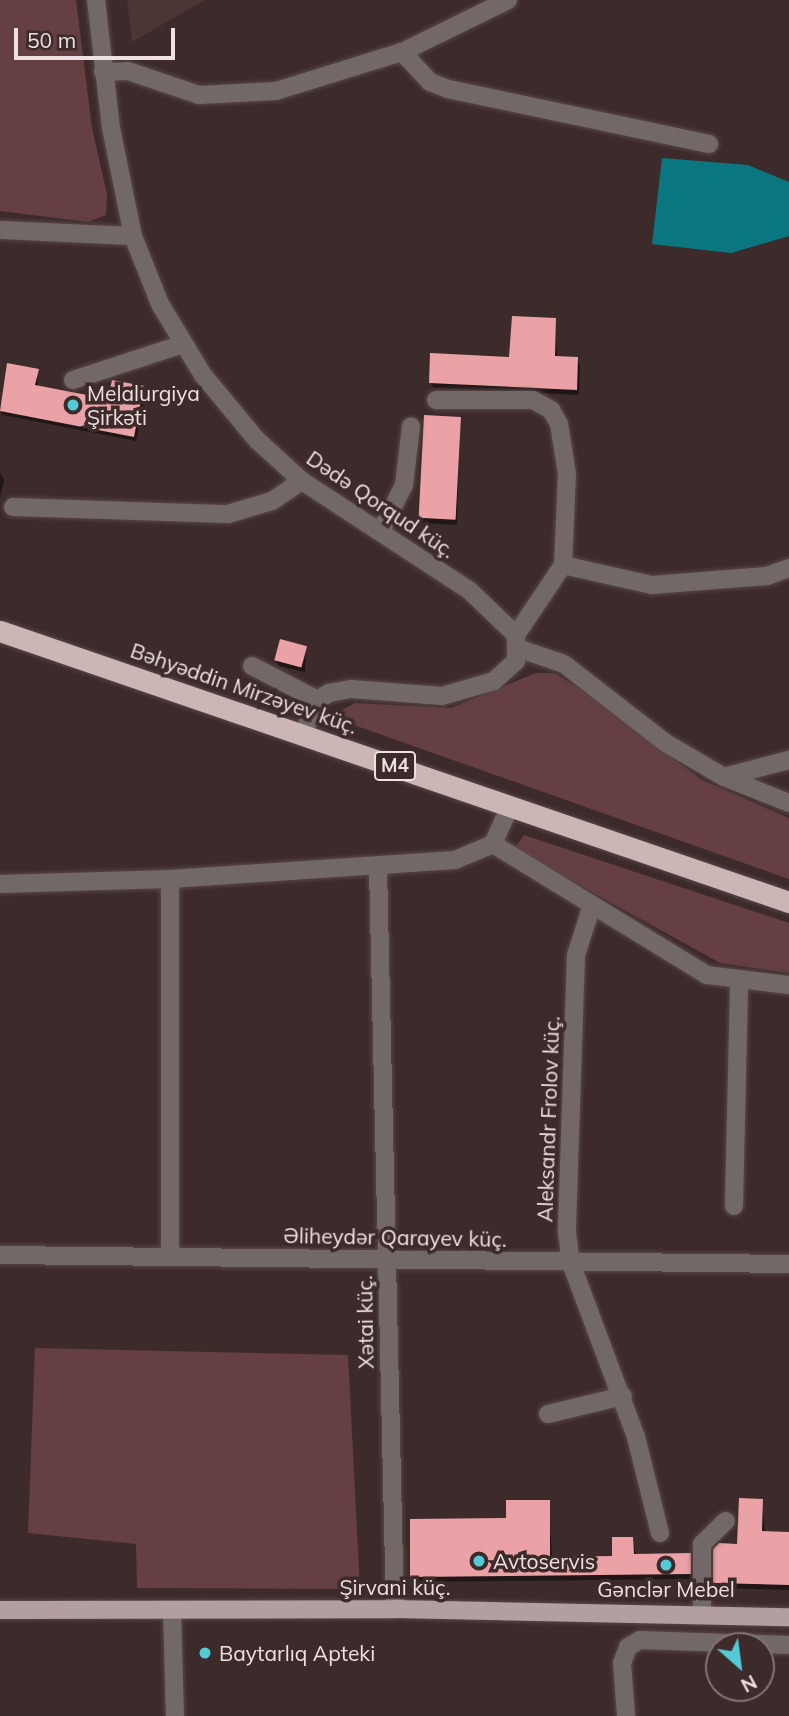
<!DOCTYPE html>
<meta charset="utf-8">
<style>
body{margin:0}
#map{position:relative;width:789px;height:1716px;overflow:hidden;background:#3d2a2b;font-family:Mulish,sans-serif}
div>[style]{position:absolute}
.built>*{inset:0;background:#4d3435}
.green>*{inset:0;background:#653f41}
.water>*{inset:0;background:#0a7780}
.shadow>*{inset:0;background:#0007}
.building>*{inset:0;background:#eba2a6;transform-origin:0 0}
.roads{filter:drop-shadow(0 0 2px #594748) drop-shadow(0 0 2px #594748)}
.minor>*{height:18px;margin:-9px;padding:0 9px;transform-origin:9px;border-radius:9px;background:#726868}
.major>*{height:18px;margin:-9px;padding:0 9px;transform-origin:9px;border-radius:9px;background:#b39fa0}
.highway>*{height:21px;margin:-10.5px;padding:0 10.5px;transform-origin:10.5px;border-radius:10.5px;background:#cdb5b6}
.dots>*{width:19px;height:19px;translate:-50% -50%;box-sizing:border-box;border:4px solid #3d2a2b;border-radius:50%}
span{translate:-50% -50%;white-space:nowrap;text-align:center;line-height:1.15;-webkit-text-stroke:7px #3d2a2b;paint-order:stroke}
.shield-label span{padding:2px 5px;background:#3d2a2b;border:2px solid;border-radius:5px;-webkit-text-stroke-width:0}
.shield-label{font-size:19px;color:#ede1e1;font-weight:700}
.poi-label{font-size:21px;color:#ede1e1}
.left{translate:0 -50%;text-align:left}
.street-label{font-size:21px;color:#ede1e1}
.north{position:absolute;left:705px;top:1632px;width:70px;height:70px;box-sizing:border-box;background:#3d2a2b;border:2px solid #837374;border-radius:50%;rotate:152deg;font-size:19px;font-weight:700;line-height:28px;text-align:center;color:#ede1e1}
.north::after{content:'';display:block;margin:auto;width:24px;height:32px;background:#52cbd7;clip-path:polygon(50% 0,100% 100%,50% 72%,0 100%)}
.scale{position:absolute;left:14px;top:28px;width:161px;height:32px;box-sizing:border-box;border:4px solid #ede1e1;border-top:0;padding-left:9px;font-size:21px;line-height:24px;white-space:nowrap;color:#ede1e1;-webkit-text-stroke:5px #3d2a2b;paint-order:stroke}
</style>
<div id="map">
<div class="built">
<i style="clip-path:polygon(127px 0,205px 0,132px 42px)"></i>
</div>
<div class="green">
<i style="clip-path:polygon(0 0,76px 0,92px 128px,107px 194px,106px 215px,88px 222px,0 211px)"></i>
<i style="clip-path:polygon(536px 673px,554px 673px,582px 690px,702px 780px,789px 818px,789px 879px,337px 719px,342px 710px,355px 703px,451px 708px)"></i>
<i style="clip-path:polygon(524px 835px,789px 923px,789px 973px,720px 963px,514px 849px)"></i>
<i style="clip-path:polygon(35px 1348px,348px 1355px,360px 1589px,137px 1588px,136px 1544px,28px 1533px)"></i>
</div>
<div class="water">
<i style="clip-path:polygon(662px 158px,748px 165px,789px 182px,789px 236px,731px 253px,652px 244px)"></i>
</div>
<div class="shadow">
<i style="clip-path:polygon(555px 320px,557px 358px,577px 359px,580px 365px,579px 395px,434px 388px,430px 382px,511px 359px)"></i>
<i style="clip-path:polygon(9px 365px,37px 371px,38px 388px,110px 401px,143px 388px,146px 393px,136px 441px,3px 415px,0 410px)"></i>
<i style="clip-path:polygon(460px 419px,457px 525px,423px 523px,420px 518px)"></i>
<i style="clip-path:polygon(0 473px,4px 479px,0 498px)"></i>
<i style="clip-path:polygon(306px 648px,305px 672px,279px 666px,276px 660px)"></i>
<i style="clip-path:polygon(762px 1501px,765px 1533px,789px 1534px,789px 1590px,718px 1588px,715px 1583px)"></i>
<i style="clip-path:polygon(549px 1502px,552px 1558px,614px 1558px,632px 1539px,636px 1555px,690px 1555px,693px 1579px,415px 1582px,412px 1576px)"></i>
</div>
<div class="building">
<i style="clip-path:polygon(512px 316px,556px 318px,555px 356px,578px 357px,577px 390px,429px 383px,430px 353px,509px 357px)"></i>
<i style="clip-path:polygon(7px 363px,39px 369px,35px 385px,108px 399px,112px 380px,144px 386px,134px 437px,0 411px)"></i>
<i style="left:424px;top:415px;width:37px;height:103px;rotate:3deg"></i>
<i style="left:280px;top:639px;width:28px;height:22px;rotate:15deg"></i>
<i style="clip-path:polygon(739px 1498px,763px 1499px,762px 1531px,789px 1532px,789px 1585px,713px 1583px,713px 1549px,719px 1543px,737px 1544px)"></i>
<i style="clip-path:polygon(506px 1500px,550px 1500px,550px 1557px,612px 1556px,612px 1537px,633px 1537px,634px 1554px,691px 1553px,691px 1574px,410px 1577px,410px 1519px,506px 1518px)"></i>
</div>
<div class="roads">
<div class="minor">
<i style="left:96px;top:0;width:129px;rotate:83.3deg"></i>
<i style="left:111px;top:128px;width:110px;rotate:78.5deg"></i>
<i style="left:133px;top:236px;width:73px;rotate:68.3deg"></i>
<i style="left:160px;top:304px;width:83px;rotate:58.8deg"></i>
<i style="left:203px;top:375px;width:85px;rotate:50.3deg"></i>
<i style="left:257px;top:440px;width:61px;rotate:42.3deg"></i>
<i style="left:302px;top:481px;width:201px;rotate:33.2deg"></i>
<i style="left:470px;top:591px;width:64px;rotate:43.7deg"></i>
<i style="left:516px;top:635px;width:26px;rotate:90deg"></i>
<i style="left:516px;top:661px;width:30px;rotate:138deg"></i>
<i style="left:494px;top:681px;width:54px;rotate:163.9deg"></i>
<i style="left:442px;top:696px;width:91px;rotate:-175.6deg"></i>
<i style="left:351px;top:689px;width:22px;rotate:170deg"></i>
<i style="left:329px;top:693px;width:13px;rotate:148deg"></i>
<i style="left:318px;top:700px;width:37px;rotate:114deg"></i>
<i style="left:402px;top:52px;width:41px;rotate:47deg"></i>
<i style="left:430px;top:82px;width:19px;rotate:21deg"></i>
<i style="left:448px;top:89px;width:267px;rotate:11.9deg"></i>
<i style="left:103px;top:72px;width:25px;rotate:-2deg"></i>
<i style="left:128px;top:71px;width:75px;rotate:18.7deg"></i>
<i style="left:199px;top:95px;width:77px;rotate:-3deg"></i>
<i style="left:276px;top:91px;width:132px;rotate:-17.2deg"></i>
<i style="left:402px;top:52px;width:118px;rotate:-26.1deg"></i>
<i style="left:0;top:230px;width:133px;rotate:2.6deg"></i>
<i style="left:73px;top:380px;width:116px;rotate:-18.1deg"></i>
<i style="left:436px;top:400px;width:97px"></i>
<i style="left:533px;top:400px;width:21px;rotate:29deg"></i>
<i style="left:551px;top:410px;width:16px;rotate:60deg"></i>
<i style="left:559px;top:424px;width:51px;rotate:80.9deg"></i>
<i style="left:567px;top:474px;width:91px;rotate:92.5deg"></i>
<i style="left:563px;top:565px;width:84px;rotate:123.9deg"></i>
<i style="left:13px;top:507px;width:215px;rotate:1.9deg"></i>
<i style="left:228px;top:514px;width:46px;rotate:-16.5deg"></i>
<i style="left:272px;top:501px;width:36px;rotate:-34deg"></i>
<i style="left:380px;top:532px;width:53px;rotate:-62.9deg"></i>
<i style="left:404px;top:485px;width:59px;rotate:-83.2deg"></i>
<i style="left:563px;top:565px;width:91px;rotate:12.7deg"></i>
<i style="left:652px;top:585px;width:115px;rotate:-4.5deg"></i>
<i style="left:767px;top:576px;width:23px;rotate:-20deg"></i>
<i style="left:520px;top:649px;width:46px;rotate:18.8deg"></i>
<i style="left:564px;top:664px;width:129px;rotate:37.8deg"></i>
<i style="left:666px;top:743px;width:67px;rotate:30.4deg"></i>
<i style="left:724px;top:777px;width:70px;rotate:21.8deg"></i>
<i style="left:252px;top:666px;width:74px;rotate:27.3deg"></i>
<i style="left:724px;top:777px;width:67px;rotate:-14.7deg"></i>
<i style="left:493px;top:844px;width:251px;rotate:31.5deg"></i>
<i style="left:707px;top:975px;width:83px;rotate:7deg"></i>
<i style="left:378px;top:867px;width:742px;rotate:88.69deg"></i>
<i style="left:170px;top:879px;width:376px;rotate:90deg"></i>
<i style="left:0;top:884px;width:170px;rotate:-1.7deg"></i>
<i style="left:170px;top:879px;width:286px;rotate:-3.8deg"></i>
<i style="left:455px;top:860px;width:41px;rotate:-22.8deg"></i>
<i style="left:493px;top:844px;width:42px;rotate:-65.9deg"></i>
<i style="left:592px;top:905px;width:52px;rotate:107.7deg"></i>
<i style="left:576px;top:955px;width:277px;rotate:91.9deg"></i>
<i style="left:567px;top:1232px;width:31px;rotate:83deg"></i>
<i style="left:571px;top:1263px;width:186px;rotate:69.5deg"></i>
<i style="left:636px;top:1437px;width:99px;rotate:76deg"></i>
<i style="left:734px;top:1206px;width:227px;rotate:-88.7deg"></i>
<i style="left:0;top:1255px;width:789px;rotate:0.65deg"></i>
<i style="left:548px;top:1414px;width:77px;rotate:-13.5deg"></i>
<i style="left:172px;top:1610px;width:106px;rotate:88.4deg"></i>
<i style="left:702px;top:1613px;width:69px;rotate:-90deg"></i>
<i style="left:702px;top:1544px;width:33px;rotate:-44deg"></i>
<i style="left:626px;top:1716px;width:53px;rotate:-94.3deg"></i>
<i style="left:622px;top:1663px;width:17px;rotate:-69deg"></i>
<i style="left:628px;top:1647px;width:14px;rotate:-30deg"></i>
<i style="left:640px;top:1640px;width:149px;rotate:1.9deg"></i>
</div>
<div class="major">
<i style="left:0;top:1610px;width:395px;rotate:-0.1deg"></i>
<i style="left:395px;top:1609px;width:394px;rotate:1.2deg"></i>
</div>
<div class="highway">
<i style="left:0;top:631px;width:834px;rotate:18.96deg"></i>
</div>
</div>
<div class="dots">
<i style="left:73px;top:405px;background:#52cbd7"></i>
<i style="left:479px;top:1561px;background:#52cbd7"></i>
<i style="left:666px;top:1565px;background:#52cbd7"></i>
<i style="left:205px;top:1653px;background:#52cbd7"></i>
</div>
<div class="shield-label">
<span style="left:395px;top:766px">M4</span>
</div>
<div class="poi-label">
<span class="left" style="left:87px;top:405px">Melalurgiya<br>Şirkəti</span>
<span class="left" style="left:493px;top:1561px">Avtoservis</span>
<span style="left:666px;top:1589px">Gənclər Mebel</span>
<span class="left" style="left:219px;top:1653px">Baytarlıq Apteki</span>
</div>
<div class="street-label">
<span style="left:381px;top:504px;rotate:34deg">Dədə Qorqud küç.</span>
<span style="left:244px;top:688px;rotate:19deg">Bəhyəddin Mirzəyev küç.</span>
<span style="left:548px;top:1119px;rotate:-88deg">Aleksandr Frolov küç.</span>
<span style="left:395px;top:1237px;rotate:1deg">Əliheydər Qarayev küç.</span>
<span style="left:365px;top:1322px;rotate:-91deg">Xətai küç.</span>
<span style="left:395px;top:1587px">Şirvani küç.</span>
</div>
<div class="north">N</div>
<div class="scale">50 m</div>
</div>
